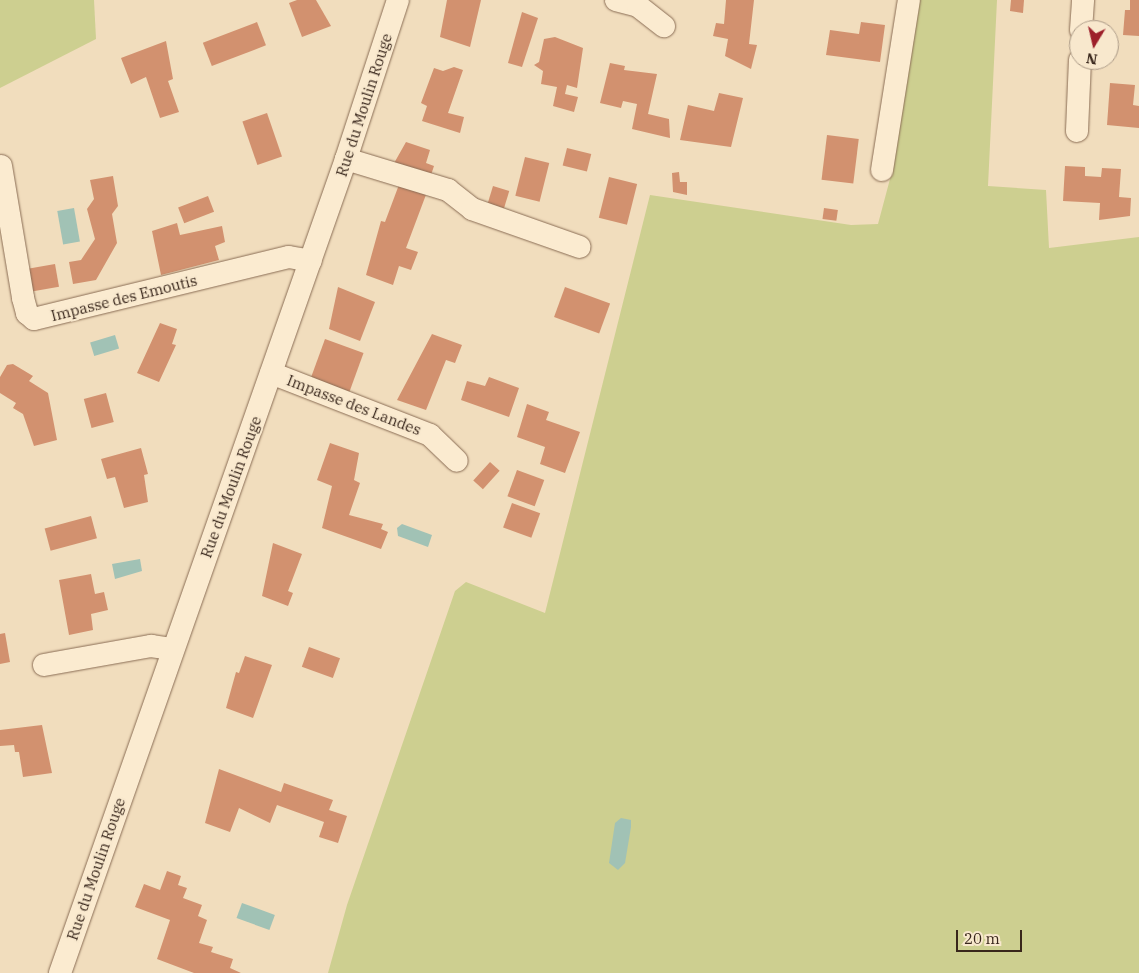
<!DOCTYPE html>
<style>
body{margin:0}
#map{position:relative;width:1139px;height:973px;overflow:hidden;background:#f1ddbd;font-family:"IBM Plex Serif",serif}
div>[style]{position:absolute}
.green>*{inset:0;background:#cdcf90}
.water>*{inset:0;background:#a1c2b5;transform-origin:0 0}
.building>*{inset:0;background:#d2916f;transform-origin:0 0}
.roads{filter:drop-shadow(0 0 1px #8a6d55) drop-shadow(0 0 1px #8a6d55)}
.minor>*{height:22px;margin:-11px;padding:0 11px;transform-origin:11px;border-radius:11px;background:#fbebd0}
span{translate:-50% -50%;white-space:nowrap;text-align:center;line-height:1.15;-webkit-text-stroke:4px #f8e8cd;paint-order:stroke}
.street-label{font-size:15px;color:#38261b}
.north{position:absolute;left:1069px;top:20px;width:50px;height:50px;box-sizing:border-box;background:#f8e8cd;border:1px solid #ab9a86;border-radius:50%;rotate:189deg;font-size:14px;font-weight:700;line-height:20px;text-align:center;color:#38261b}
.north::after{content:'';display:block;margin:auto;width:18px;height:22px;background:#9d202b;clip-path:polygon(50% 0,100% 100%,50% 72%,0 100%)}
.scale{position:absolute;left:956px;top:930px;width:66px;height:22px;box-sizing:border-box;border:2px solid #38261b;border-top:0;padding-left:6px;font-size:15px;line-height:18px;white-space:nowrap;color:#38261b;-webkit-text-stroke:4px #f8e8cd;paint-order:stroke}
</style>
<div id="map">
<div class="green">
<i style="clip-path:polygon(0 0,94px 0,96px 39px,0 88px)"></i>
<i style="clip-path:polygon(918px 0,997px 0,988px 186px,1046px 190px,1049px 248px,1139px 237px,1139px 973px,328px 973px,347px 905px,455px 591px,466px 582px,545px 613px,650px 195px,851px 225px,878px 224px,890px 179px)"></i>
</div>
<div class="water">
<i style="left:74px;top:208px;width:34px;height:17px;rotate:80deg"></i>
<i style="left:115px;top:335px;width:14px;height:26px;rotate:73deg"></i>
<i style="clip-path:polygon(402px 524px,432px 535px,428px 547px,398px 536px,397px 528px)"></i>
<i style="clip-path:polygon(140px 559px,142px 571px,115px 579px,112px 564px)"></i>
<i style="clip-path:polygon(621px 818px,631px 820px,631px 827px,625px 863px,618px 870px,609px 863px,615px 823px)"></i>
<i style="left:242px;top:903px;width:35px;height:16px;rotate:20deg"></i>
</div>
<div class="building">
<i style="clip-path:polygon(297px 0,316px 0,331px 26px,302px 37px,289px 3px)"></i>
<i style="clip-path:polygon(447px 0,481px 0,470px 47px,440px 37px)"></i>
<i style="clip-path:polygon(726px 0,754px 0,749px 44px,757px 45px,751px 69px,725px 56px,728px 39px,713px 36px,716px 23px,724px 24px)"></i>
<i style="clip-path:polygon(1011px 0,1024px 0,1023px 13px,1010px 11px)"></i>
<i style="clip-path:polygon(1130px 0,1139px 0,1139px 36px,1123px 35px,1125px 10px,1130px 10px)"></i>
<i style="clip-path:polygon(522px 12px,538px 18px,522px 67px,508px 63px)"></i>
<i style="left:257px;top:22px;width:25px;height:58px;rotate:69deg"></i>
<i style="clip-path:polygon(861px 22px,885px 25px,880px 62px,826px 55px,830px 30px,859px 34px)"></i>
<i style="clip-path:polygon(555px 37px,583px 48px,577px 88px,567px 85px,565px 94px,578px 97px,574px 112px,553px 106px,557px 87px,541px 84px,543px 71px,534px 65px,539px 62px,544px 39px)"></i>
<i style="clip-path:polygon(166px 41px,173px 79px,168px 81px,179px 112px,160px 118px,146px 77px,131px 84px,121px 58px)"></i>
<i style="clip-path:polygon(610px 63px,625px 66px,624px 70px,657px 74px,648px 114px,669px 119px,670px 138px,632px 129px,637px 104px,623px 101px,621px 108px,600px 103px)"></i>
<i style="clip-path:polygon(454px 67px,463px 70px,448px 113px,464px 117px,460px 133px,422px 121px,427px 106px,421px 103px,434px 68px,443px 71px)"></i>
<i style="clip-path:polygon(1110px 83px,1135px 85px,1133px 105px,1139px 106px,1139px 128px,1107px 125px)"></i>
<i style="clip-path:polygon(719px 93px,743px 98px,731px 147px,680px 140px,688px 105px,714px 111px)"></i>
<i style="left:267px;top:113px;width:46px;height:26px;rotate:71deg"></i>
<i style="left:827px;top:135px;width:32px;height:45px;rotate:7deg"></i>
<i style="clip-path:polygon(406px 142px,430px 150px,426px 163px,434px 166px,430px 178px,393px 165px)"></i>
<i style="left:567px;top:148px;width:25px;height:18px;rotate:14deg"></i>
<i style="left:525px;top:157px;width:25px;height:40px;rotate:14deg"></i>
<i style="clip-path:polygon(1065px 166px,1085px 167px,1085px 176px,1101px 177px,1102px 168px,1121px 169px,1119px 197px,1131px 198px,1130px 216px,1099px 220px,1100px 203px,1063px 201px)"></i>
<i style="clip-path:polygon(679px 172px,680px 182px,687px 182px,687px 195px,673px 192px,672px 173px)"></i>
<i style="clip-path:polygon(113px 176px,118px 206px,112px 214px,117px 243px,96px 280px,73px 284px,69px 262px,81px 260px,95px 239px,87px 209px,94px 199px,90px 180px)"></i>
<i style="left:609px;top:177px;width:29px;height:42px;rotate:14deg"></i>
<i style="clip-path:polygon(400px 182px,427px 192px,406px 248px,418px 252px,411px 270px,399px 266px,393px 285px,366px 275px,381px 221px,385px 222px)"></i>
<i style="left:493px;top:186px;width:17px;height:18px;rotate:17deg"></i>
<i style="left:208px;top:196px;width:17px;height:32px;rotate:69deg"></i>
<i style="left:824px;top:208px;width:14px;height:11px;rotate:8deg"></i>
<i style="clip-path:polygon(177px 223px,180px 235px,222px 226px,225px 242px,215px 246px,219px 260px,161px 275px,152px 231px)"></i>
<i style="left:55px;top:264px;width:23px;height:29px;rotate:80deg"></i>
<i style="clip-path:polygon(338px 287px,375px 302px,360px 341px,329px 329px)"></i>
<i style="left:565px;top:287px;width:48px;height:32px;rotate:20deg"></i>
<i style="clip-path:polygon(160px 323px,177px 329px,172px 344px,176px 345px,159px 382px,137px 373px)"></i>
<i style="clip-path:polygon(432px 334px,462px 345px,455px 363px,446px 360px,426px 410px,397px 400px)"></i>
<i style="left:325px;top:339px;width:41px;height:43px;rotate:20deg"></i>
<i style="clip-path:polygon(13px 364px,33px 376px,29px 381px,48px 393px,57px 440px,34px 446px,23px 414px,13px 408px,16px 403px,0 393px,0 377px,7px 365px)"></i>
<i style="clip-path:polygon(489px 377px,519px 388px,509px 417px,461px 400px,467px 381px,485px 386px)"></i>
<i style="left:106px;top:393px;width:30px;height:23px;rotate:75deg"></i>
<i style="clip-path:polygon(527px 404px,549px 412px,546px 420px,580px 432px,565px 473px,540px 464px,545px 447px,517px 437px)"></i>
<i style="clip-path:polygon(330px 443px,359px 453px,354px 480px,360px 483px,349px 515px,383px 524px,381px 529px,388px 532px,381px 549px,322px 528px,332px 486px,317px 480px)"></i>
<i style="clip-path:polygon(141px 448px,148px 474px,144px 475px,148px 502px,124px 508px,115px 477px,107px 479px,101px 459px)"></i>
<i style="left:490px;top:462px;width:13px;height:25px;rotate:42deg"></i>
<i style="left:517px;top:470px;width:29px;height:28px;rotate:20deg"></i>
<i style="left:512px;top:503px;width:30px;height:26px;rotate:20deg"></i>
<i style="left:91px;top:516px;width:23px;height:48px;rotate:75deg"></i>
<i style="clip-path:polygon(273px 543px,302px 554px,288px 591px,293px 593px,288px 606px,262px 596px)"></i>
<i style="clip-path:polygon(91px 574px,95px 594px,104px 592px,108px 610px,91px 614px,93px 630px,69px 635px,59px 580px)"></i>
<i style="clip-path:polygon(5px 633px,10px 662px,0 664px,0 634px)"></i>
<i style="left:309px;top:647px;width:33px;height:21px;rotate:20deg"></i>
<i style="clip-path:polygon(245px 656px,272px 665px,253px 718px,226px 708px,236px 672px,239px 673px)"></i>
<i style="clip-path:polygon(42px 725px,52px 773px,23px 777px,19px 752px,15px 752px,14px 745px,0 746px,0 730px)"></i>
<i style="clip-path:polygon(219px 769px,281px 792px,284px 783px,333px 800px,329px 810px,347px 816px,338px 843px,319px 837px,324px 822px,277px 805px,270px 823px,239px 808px,230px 832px,205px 823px)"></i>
<i style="clip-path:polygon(167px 871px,181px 876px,178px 885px,187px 888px,183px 898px,202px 905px,198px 916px,207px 920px,199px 943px,213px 947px,211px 952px,233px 959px,230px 968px,241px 973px,194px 973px,157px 959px,170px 920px,135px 907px,144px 884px,160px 890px)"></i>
</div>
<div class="roads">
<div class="minor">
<i style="left:616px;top:0;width:23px;rotate:15deg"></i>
<i style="left:638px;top:6px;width:33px;rotate:38deg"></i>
<i style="left:1081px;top:30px;width:30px;rotate:-86deg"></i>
<i style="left:1077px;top:131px;width:71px;rotate:-87.6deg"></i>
<i style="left:346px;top:159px;width:107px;rotate:16.9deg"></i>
<i style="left:448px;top:190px;width:31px;rotate:38deg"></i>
<i style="left:472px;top:209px;width:114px;rotate:19.4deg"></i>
<i style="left:1px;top:166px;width:134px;rotate:80.5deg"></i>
<i style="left:23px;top:298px;width:16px;rotate:75deg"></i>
<i style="left:27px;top:313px;width:9px;rotate:41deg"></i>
<i style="left:34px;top:319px;width:262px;rotate:-13.7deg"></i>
<i style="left:289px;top:257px;width:22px;rotate:10deg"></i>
<i style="left:882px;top:170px;width:172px;rotate:-81deg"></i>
<i style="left:271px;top:373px;width:171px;rotate:21.3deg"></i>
<i style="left:430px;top:435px;width:37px;rotate:44deg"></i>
<i style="left:44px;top:665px;width:109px;rotate:-10.1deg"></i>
<i style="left:151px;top:646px;width:22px;rotate:8deg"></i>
<i style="left:60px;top:973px;width:863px;rotate:-70.64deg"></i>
<i style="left:346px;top:159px;width:167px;rotate:-71.9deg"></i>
</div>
</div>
<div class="street-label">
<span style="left:364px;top:105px;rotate:-72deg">Rue du Moulin Rouge</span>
<span style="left:124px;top:298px;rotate:-14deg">Impasse des Emoutis</span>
<span style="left:354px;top:405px;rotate:21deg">Impasse des Landes</span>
<span style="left:231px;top:487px;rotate:-70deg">Rue du Moulin Rouge</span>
<span style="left:96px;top:869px;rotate:-71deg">Rue du Moulin Rouge</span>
</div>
<div class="north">N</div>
<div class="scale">20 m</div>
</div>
